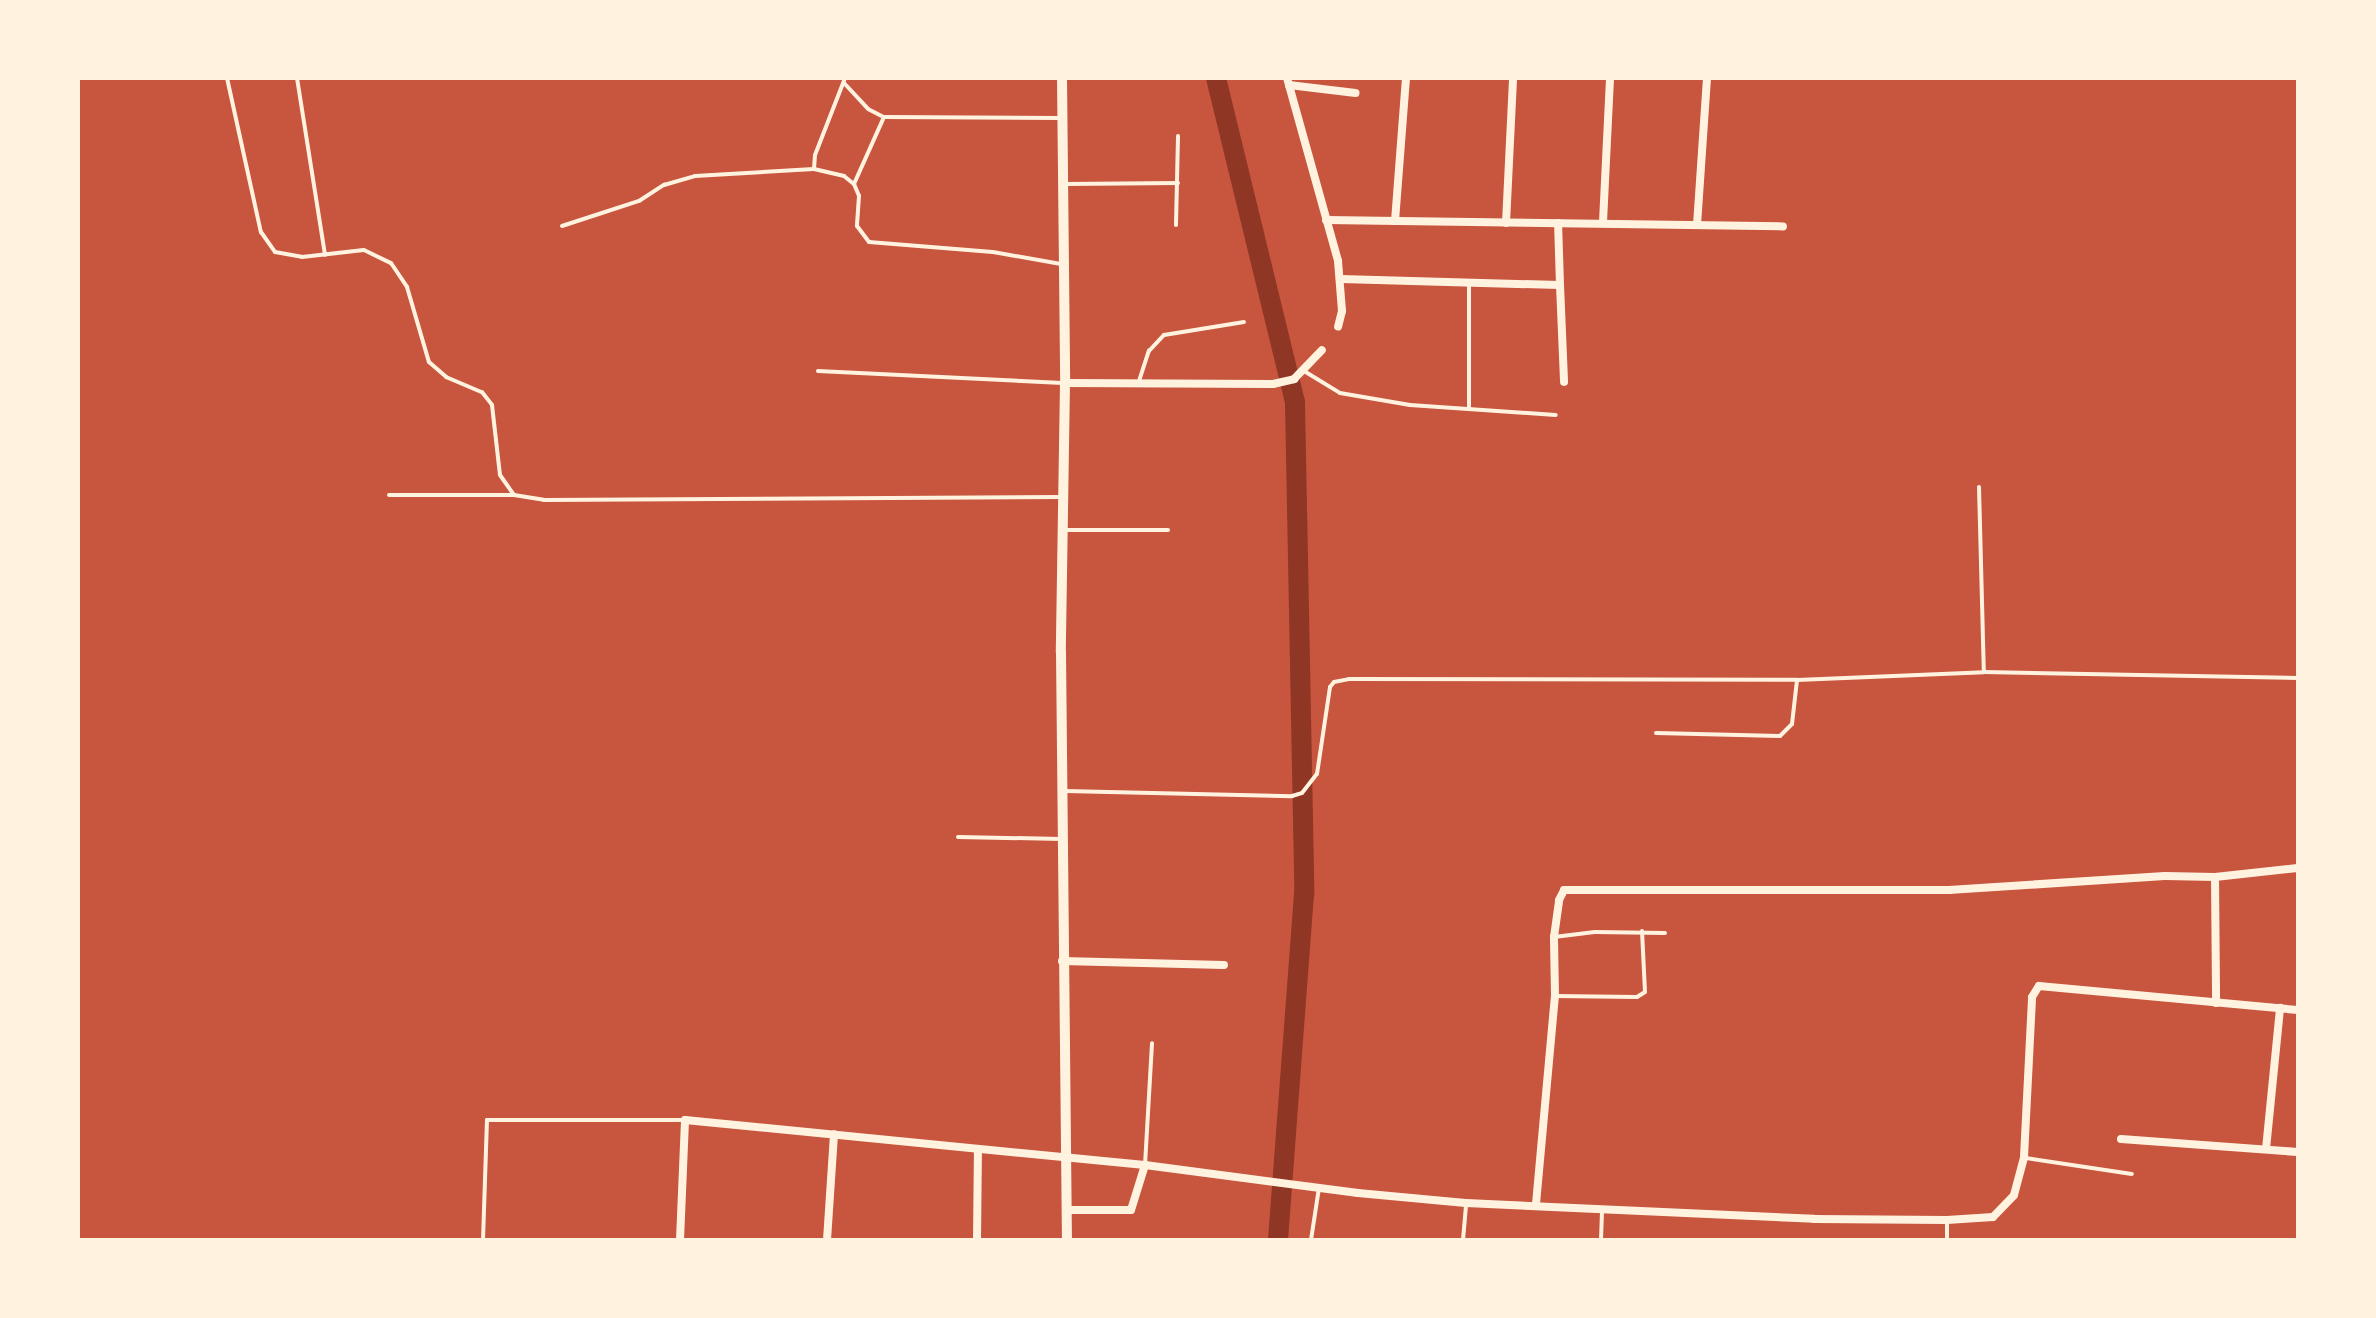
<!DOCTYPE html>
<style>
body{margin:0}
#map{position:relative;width:2376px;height:1318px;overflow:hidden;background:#c8553d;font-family:"DejaVu Sans",sans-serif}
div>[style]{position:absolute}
.canal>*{height:20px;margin:-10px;padding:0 10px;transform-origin:10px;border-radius:10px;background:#8f3625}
.service>*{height:4px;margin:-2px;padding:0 2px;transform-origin:2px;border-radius:2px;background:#fff3e0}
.minor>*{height:8px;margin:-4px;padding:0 4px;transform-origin:4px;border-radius:4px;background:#fff3e0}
.tertiary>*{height:10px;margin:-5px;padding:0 5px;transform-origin:5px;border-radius:5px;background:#fff3e0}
span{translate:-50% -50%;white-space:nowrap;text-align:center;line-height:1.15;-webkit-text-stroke:6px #fff3e0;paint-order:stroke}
.frame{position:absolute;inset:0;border:80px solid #fff3e0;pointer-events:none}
</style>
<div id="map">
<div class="canal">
<i style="left:1216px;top:78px;width:334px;rotate:76.3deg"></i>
<i style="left:1295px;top:403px;width:491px;rotate:88.9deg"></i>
<i style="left:1304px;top:894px;width:347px;rotate:94.3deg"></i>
</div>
<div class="service">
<i style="left:227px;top:78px;width:158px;rotate:77.6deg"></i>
<i style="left:261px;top:232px;width:24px;rotate:55deg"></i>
<i style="left:275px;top:252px;width:27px;rotate:10deg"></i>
<i style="left:302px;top:257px;width:62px;rotate:-6.4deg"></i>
<i style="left:364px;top:250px;width:30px;rotate:26deg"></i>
<i style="left:391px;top:263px;width:29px;rotate:56deg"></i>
<i style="left:407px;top:287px;width:78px;rotate:73.7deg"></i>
<i style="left:429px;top:362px;width:23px;rotate:41deg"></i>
<i style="left:446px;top:377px;width:39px;rotate:23deg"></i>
<i style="left:482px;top:392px;width:16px;rotate:52deg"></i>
<i style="left:492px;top:405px;width:70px;rotate:83.5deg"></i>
<i style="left:500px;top:475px;width:24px;rotate:55deg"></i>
<i style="left:514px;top:495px;width:30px;rotate:9deg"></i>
<i style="left:544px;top:500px;width:517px;rotate:-0.33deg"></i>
<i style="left:297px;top:78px;width:179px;rotate:81deg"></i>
<i style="left:844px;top:83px;width:35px;rotate:47deg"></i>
<i style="left:868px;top:109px;width:18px;rotate:27deg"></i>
<i style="left:884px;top:117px;width:176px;rotate:0.3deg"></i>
<i style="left:814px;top:169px;width:14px;rotate:-86deg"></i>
<i style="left:815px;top:155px;width:83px;rotate:-68.7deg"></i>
<i style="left:854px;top:184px;width:73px;rotate:-65.9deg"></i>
<i style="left:1065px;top:184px;width:113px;rotate:-0.5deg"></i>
<i style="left:1176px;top:225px;width:89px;rotate:-88.7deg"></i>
<i style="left:562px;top:226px;width:81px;rotate:-18deg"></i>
<i style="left:639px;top:201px;width:30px;rotate:-33deg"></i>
<i style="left:664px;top:185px;width:32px;rotate:-16deg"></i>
<i style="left:695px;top:176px;width:119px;rotate:-3.4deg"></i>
<i style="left:814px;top:169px;width:31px;rotate:13deg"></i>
<i style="left:844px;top:176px;width:13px;rotate:39deg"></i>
<i style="left:854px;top:184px;width:13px;rotate:67deg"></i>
<i style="left:859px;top:196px;width:30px;rotate:94deg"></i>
<i style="left:857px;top:226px;width:20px;rotate:53deg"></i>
<i style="left:869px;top:242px;width:124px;rotate:4.6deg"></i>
<i style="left:993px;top:252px;width:69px;rotate:10deg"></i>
<i style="left:1469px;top:284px;width:125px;rotate:90deg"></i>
<i style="left:818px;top:371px;width:245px;rotate:2.8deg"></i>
<i style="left:1304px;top:371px;width:42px;rotate:31.4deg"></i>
<i style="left:1340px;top:393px;width:71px;rotate:9.7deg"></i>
<i style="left:1410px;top:405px;width:146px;rotate:3.9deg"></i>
<i style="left:1139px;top:381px;width:32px;rotate:-72deg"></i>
<i style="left:1149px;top:351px;width:22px;rotate:-47deg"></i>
<i style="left:1164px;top:335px;width:81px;rotate:-9.2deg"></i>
<i style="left:1979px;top:487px;width:185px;rotate:88.5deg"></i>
<i style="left:389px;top:495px;width:125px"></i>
<i style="left:1065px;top:530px;width:103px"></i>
<i style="left:1656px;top:733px;width:124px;rotate:1.4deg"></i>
<i style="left:1780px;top:736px;width:17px;rotate:-45deg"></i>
<i style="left:1792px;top:724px;width:44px;rotate:-83.5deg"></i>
<i style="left:1065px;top:791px;width:227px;rotate:1.3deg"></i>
<i style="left:1292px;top:796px;width:10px;rotate:-17deg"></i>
<i style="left:1302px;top:793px;width:24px;rotate:-52deg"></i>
<i style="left:1317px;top:774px;width:88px;rotate:-81.5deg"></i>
<i style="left:1330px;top:687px;width:6px;rotate:-51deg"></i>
<i style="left:1334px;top:682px;width:15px;rotate:-11deg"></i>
<i style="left:1349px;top:679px;width:448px;rotate:0.1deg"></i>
<i style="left:1797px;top:680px;width:187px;rotate:-2.4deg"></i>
<i style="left:1984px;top:672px;width:314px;rotate:1.1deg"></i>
<i style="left:958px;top:837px;width:104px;rotate:1.1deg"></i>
<i style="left:1554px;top:937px;width:41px;rotate:-7deg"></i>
<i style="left:1595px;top:932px;width:70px;rotate:0.8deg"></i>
<i style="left:1555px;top:996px;width:82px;rotate:0.7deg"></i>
<i style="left:1637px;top:997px;width:9px;rotate:-32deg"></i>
<i style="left:1645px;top:992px;width:61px;rotate:-92.8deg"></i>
<i style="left:2026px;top:1158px;width:107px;rotate:8.6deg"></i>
<i style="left:1145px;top:1165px;width:122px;rotate:-86.7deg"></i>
<i style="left:1947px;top:1220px;width:20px;rotate:90deg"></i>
<i style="left:483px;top:1240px;width:120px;rotate:-88.1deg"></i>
<i style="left:487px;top:1120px;width:198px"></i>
<i style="left:1311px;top:1240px;width:53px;rotate:-81.3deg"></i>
<i style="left:1463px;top:1240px;width:35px;rotate:-85deg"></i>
<i style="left:1601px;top:1240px;width:29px;rotate:-88deg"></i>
</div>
<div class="minor">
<i style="left:1287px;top:78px;width:190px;rotate:74.4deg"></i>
<i style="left:1338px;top:261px;width:50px;rotate:85.4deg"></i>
<i style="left:1342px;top:311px;width:16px;rotate:104deg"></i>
<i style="left:1289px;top:85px;width:67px;rotate:6.8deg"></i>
<i style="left:1326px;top:220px;width:457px;rotate:0.8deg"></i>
<i style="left:1395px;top:221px;width:143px;rotate:-85.6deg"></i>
<i style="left:1603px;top:222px;width:144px;rotate:-87.2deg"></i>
<i style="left:1506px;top:223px;width:145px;rotate:-87.2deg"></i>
<i style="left:1697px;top:225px;width:147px;rotate:-86.1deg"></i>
<i style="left:1341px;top:279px;width:219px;rotate:1.6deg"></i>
<i style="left:1560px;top:285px;width:62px;rotate:-91.8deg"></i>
<i style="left:1560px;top:285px;width:97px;rotate:87.6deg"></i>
<i style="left:1065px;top:383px;width:208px;rotate:0.3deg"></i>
<i style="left:1273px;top:384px;width:22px;rotate:-13deg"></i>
<i style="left:1294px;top:379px;width:40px;rotate:-46deg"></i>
<i style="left:2215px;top:877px;width:126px;rotate:89.5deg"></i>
<i style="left:1062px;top:961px;width:162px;rotate:1.4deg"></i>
<i style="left:2121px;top:1139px;width:177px;rotate:4.2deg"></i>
<i style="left:2266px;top:1149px;width:142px;rotate:-84.3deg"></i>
<i style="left:1536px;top:1204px;width:209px;rotate:-84.8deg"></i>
<i style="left:1555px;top:996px;width:59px;rotate:-91deg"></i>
<i style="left:1554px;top:937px;width:37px;rotate:-82deg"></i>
<i style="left:1559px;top:900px;width:11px;rotate:-63deg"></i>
<i style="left:1564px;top:890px;width:385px"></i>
<i style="left:1949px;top:890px;width:216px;rotate:-3.7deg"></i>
<i style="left:2165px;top:876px;width:50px;rotate:1.1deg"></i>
<i style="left:2215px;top:877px;width:83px;rotate:-6.2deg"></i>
<i style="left:1067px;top:1210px;width:64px"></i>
<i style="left:1131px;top:1210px;width:47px;rotate:-72.7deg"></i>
<i style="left:680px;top:1240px;width:120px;rotate:-87.6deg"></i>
<i style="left:685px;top:1120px;width:462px;rotate:5.6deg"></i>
<i style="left:1145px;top:1165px;width:215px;rotate:7.5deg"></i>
<i style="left:1358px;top:1193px;width:108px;rotate:5.3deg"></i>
<i style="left:1466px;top:1203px;width:348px;rotate:2.6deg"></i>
<i style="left:1814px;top:1219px;width:133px;rotate:0.4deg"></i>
<i style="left:1947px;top:1220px;width:46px;rotate:-3.7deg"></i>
<i style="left:1993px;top:1217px;width:30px;rotate:-46deg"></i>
<i style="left:2014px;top:1195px;width:39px;rotate:-75deg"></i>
<i style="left:2024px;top:1157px;width:160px;rotate:-87.1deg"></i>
<i style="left:2032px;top:997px;width:13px;rotate:-58deg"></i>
<i style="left:2039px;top:986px;width:260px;rotate:5.3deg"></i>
<i style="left:827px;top:1240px;width:106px;rotate:-86.2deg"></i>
<i style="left:977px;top:1240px;width:91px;rotate:-89.4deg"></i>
</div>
<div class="tertiary">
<i style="left:1062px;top:78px;width:305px;rotate:89.4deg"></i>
<i style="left:1065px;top:383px;width:269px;rotate:90.9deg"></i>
<i style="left:1061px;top:652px;width:588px;rotate:89.42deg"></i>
</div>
<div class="frame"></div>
</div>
